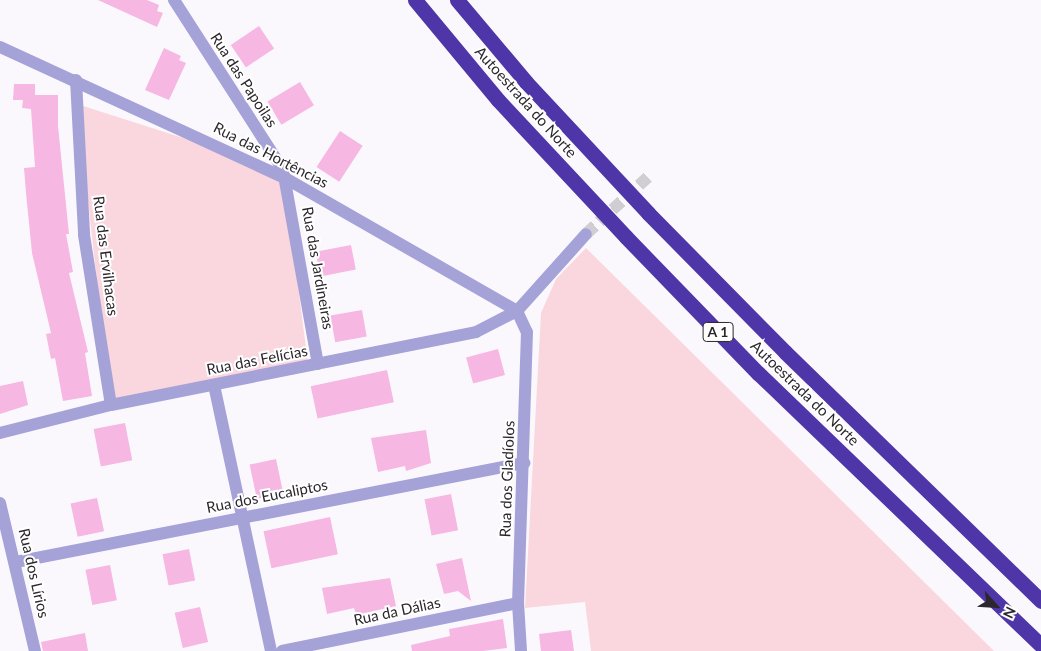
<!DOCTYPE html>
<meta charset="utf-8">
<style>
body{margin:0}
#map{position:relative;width:1041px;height:651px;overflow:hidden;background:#fbf8fd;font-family:Lato,sans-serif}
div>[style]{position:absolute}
.green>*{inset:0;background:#fad7de}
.building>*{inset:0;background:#f6b7e2;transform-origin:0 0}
.street-tunnel>*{height:12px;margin-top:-6px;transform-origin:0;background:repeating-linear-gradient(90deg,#d1ced3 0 12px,transparent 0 18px)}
.street>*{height:12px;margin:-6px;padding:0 6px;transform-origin:6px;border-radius:6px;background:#a5a2d8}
.highway>*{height:15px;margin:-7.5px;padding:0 7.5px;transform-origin:7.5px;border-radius:7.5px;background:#4e35a8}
span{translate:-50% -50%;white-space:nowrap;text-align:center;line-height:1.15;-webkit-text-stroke:4px #fff;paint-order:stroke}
.shield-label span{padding:1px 4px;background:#fff;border:1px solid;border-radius:4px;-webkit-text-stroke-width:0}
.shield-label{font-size:14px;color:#2b272c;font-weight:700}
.street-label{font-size:15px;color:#2b272c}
.north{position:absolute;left:971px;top:581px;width:50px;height:50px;-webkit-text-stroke:4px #fff;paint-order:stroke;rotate:116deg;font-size:14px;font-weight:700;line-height:20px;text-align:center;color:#2b272c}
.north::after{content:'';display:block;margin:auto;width:18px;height:22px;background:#2b272c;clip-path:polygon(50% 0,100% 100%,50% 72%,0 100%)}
</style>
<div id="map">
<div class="green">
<i style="clip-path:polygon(77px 104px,283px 170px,308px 363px,111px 405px)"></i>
<i style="clip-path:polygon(586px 248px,994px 651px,591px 651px,585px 602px,525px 608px,541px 313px,556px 279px)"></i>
</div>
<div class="building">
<i style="clip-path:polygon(98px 0,147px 0,159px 5px,157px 11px,163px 13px,157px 27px)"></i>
<i style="left:259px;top:26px;width:27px;height:34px;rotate:56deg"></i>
<i style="clip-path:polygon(164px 48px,181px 56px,179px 60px,186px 63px,169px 100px,145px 90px)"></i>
<i style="left:300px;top:82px;width:27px;height:38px;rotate:59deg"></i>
<i style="clip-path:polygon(14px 84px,35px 84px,35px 95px,58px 95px,58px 126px,69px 234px,66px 234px,73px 272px,69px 273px,88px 352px,85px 353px,92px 396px,63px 401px,55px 358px,51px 359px,46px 334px,51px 333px,32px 253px,26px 193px,24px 168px,35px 167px,31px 109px,22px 108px,23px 100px,13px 100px)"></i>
<i style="left:340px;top:131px;width:27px;height:43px;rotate:33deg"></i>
<i style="left:351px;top:245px;width:25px;height:36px;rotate:79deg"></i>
<i style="left:362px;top:310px;width:27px;height:32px;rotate:80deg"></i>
<i style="left:498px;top:349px;width:27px;height:33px;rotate:75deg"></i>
<i style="left:387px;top:370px;width:33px;height:78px;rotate:78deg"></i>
<i style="clip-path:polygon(23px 381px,28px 405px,0 414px,0 386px)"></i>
<i style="left:125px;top:423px;width:38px;height:32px;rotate:79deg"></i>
<i style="clip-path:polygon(426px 430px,431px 463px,406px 471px,405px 466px,378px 472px,371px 438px)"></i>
<i style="left:276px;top:459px;width:35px;height:27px;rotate:78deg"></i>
<i style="left:451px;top:494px;width:37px;height:27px;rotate:79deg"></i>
<i style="left:97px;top:498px;width:34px;height:27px;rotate:78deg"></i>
<i style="left:330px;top:517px;width:38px;height:68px;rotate:78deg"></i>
<i style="left:189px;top:549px;width:32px;height:27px;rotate:79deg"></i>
<i style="clip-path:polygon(462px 558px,471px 601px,458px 591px,444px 594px,436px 564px)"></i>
<i style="left:110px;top:565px;width:36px;height:25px;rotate:79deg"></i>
<i style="clip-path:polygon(390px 578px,396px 606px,356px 615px,354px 608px,327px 614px,322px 588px)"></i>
<i style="left:200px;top:607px;width:36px;height:26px;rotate:77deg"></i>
<i style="clip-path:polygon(503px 619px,507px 648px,483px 651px,412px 651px,411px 645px,450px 636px,449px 629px)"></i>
<i style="clip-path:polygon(571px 630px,574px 651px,541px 651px,539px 634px)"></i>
<i style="clip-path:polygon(85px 633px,88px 651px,43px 651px,41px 642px)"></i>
</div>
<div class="street-tunnel">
<i style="left:586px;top:234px;width:84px;rotate:-42.6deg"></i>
</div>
<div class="street">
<i style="left:174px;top:0;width:202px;rotate:57.3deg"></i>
<i style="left:283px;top:170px;width:197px;rotate:79.8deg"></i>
<i style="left:0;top:47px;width:314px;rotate:24.7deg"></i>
<i style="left:285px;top:178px;width:267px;rotate:29.8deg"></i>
<i style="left:76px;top:80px;width:155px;rotate:87deg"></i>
<i style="left:84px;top:235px;width:172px;rotate:81deg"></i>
<i style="left:517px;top:311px;width:23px;rotate:65deg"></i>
<i style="left:527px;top:332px;width:271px;rotate:91.9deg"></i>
<i style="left:518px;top:603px;width:48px;rotate:86.4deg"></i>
<i style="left:214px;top:385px;width:272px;rotate:77.9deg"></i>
<i style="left:0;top:433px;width:114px;rotate:-14.2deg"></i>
<i style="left:111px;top:405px;width:372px;rotate:-11.3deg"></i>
<i style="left:476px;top:332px;width:46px;rotate:-27.1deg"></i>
<i style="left:517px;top:311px;width:103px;rotate:-48.1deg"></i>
<i style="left:0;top:503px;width:152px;rotate:76.7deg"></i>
<i style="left:16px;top:562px;width:518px;rotate:-11.03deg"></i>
<i style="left:282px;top:651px;width:241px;rotate:-11.5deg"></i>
</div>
<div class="highway">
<i style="left:415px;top:0;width:130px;rotate:50.3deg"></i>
<i style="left:498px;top:100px;width:187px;rotate:46.9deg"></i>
<i style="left:626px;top:237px;width:190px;rotate:45.9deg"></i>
<i style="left:758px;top:373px;width:393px;rotate:43.9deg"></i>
<i style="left:457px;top:0;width:107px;rotate:49.9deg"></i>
<i style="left:526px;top:82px;width:179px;rotate:47deg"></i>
<i style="left:648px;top:213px;width:195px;rotate:45.4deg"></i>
<i style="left:785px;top:352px;width:357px;rotate:44.2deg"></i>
</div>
<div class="shield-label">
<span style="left:718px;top:332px">A 1</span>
</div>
<div class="street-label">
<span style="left:244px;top:80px;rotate:57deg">Rua das Papoilas</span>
<span style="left:526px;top:102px;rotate:48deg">Autoestrada do Norte</span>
<span style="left:271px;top:155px;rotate:27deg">Rua das Hortências</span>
<span style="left:106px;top:256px;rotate:83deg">Rua das Ervilhacas</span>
<span style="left:318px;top:268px;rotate:80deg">Rua das Jardineiras</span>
<span style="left:257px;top:360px;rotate:-11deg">Rua das Felícias</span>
<span style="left:805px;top:393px;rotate:44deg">Autoestrada do Norte</span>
<span style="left:507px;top:479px;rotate:-88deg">Rua dos Gladíolos</span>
<span style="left:267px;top:496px;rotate:-11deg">Rua dos Eucaliptos</span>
<span style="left:34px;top:573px;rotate:77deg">Rua dos Lírios</span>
<span style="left:397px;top:611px;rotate:-12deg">Rua da Dálias</span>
</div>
<div class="north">N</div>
</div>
